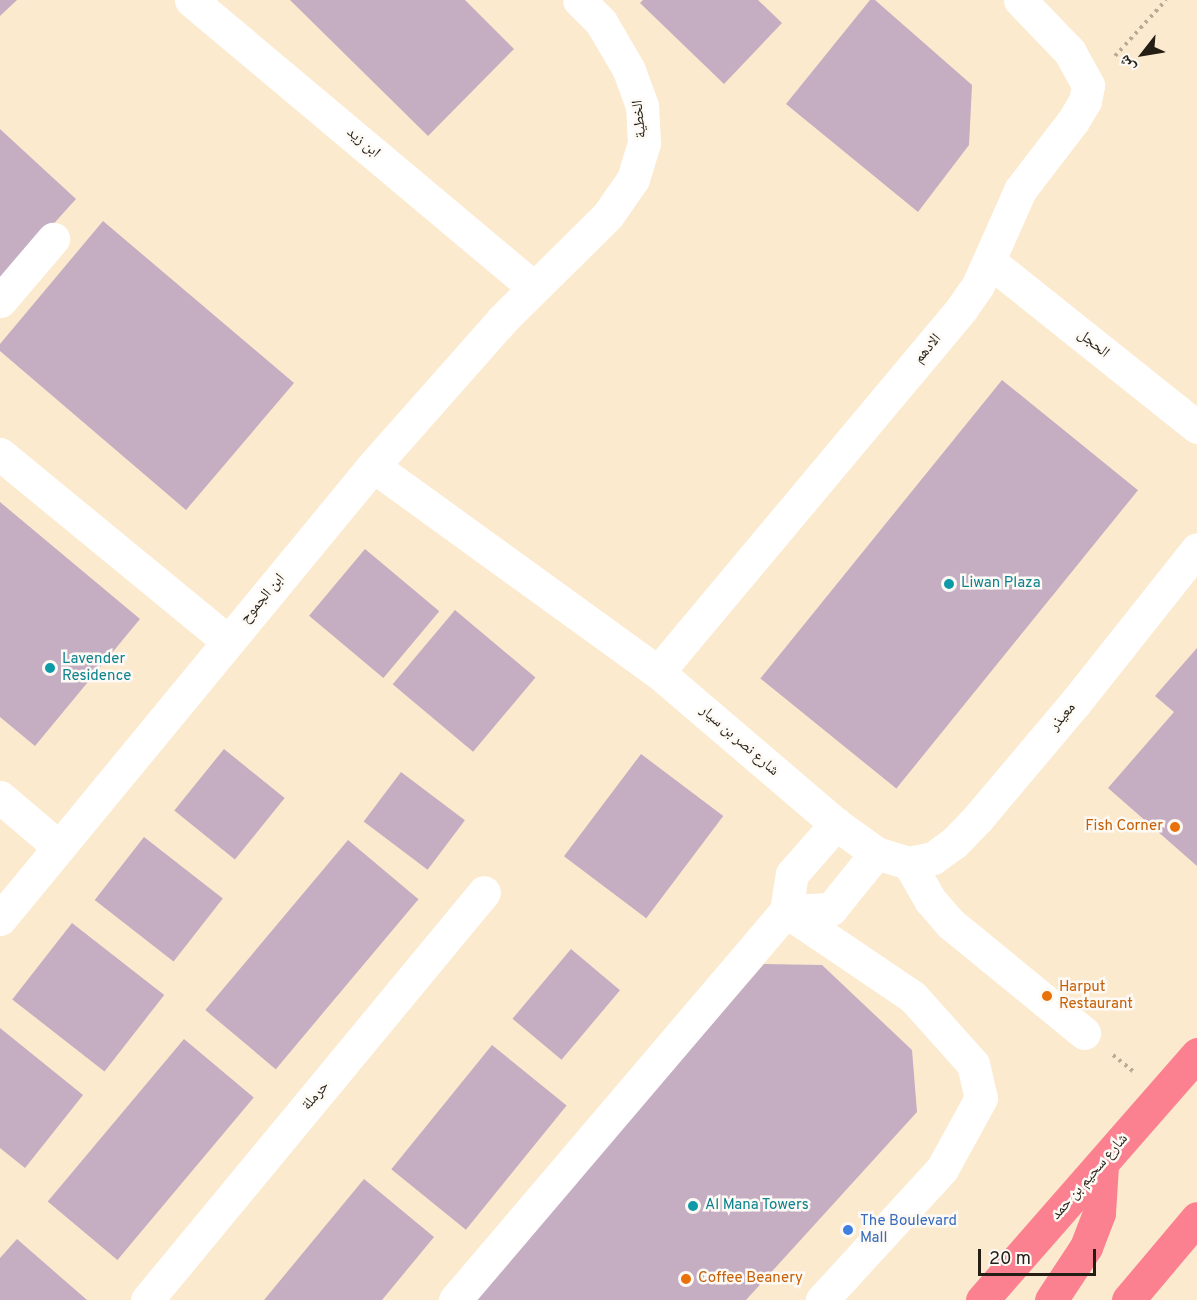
<!DOCTYPE html>
<meta charset="utf-8">
<style>
body{margin:0}
#map{position:relative;width:1197px;height:1300px;overflow:hidden;background:#fceacf;font-family:Overpass,"Noto Naskh Arabic",sans-serif}
div>[style]{position:absolute}
.building>*{inset:0;background:#c5adc2;transform-origin:0 0}
.path>*{height:4px;margin-top:-2px;transform-origin:0;background:repeating-linear-gradient(90deg,#b9ab95 0 3px,transparent 0 7.5px)}
.minor>*{height:33px;margin:-16.5px;padding:0 16.5px;transform-origin:16.5px;border-radius:16.5px;background:#fff}
.highway>*{height:33px;margin:-16.5px;padding:0 16.5px;transform-origin:16.5px;border-radius:16.5px;background:#fc8190}
.dots>*{width:16px;height:16px;translate:-50% -50%;box-sizing:border-box;border:3px solid #fdf9f4;border-radius:50%}
span{translate:-50% -50%;white-space:nowrap;text-align:center;line-height:1.15;-webkit-text-stroke:5px #fdf9f4;paint-order:stroke}
.street-label{font-size:15px;color:#241e14}
.culture-label{font-size:15px;color:#0d838f}
.left{translate:0 -50%;text-align:left}
.food-label{font-size:15px;color:#c56008}
.right{translate:-100% -50%;text-align:right}
.shop-label{font-size:15px;color:#366cbe}
.north{position:absolute;left:1113px;top:24px;width:60px;height:60px;-webkit-text-stroke:4px #fdf9f4;paint-order:stroke;rotate:239deg;font-size:16px;font-weight:700;line-height:24px;text-align:center;color:#241e14}
.north::after{content:'';display:block;margin:auto;width:21px;height:27px;background:#241e14;clip-path:polygon(50% 0,100% 100%,50% 72%,0 100%)}
.scale{position:absolute;left:978px;top:1249px;width:118px;height:27px;box-sizing:border-box;border:3px solid #241e14;border-top:0;padding-left:8px;font-size:18px;line-height:21px;white-space:nowrap;color:#241e14;-webkit-text-stroke:4px #fdf9f4;paint-order:stroke}
</style>
<div id="map">
<div class="building">
<i style="clip-path:polygon(0 0,17px 0,0 16px)"></i>
<i style="clip-path:polygon(290px 0,465px 0,514px 49px,428px 136px)"></i>
<i style="clip-path:polygon(643px 0,758px 0,782px 23px,724px 84px,640px 3px)"></i>
<i style="clip-path:polygon(870px 0,875px 0,972px 85px,969px 145px,918px 212px,786px 104px)"></i>
<i style="clip-path:polygon(0 129px,76px 199px,0 283px)"></i>
<i style="clip-path:polygon(103px 221px,294px 383px,186px 510px,0 351px,0 344px)"></i>
<i style="left:1002px;top:380px;width:175px;height:384px;rotate:39deg"></i>
<i style="clip-path:polygon(0 502px,140px 619px,35px 746px,0 717px)"></i>
<i style="left:365px;top:549px;width:97px;height:87px;rotate:40deg"></i>
<i style="left:455px;top:610px;width:105px;height:97px;rotate:40deg"></i>
<i style="clip-path:polygon(1197px 648px,1197px 866px,1108px 788px,1174px 712px,1155px 696px)"></i>
<i style="left:224px;top:749px;width:78px;height:79px;rotate:39deg"></i>
<i style="left:641px;top:754px;width:103px;height:128px;rotate:37deg"></i>
<i style="left:401px;top:772px;width:80px;height:62px;rotate:37deg"></i>
<i style="left:144px;top:837px;width:100px;height:80px;rotate:38deg"></i>
<i style="left:348px;top:840px;width:92px;height:222px;rotate:40deg"></i>
<i style="left:72px;top:923px;width:117px;height:97px;rotate:38deg"></i>
<i style="left:571px;top:949px;width:64px;height:91px;rotate:40deg"></i>
<i style="clip-path:polygon(764px 964px,822px 965px,912px 1050px,917px 1112px,746px 1300px,473px 1300px)"></i>
<i style="clip-path:polygon(0 1028px,83px 1095px,25px 1168px,0 1148px)"></i>
<i style="left:184px;top:1039px;width:91px;height:212px;rotate:40deg"></i>
<i style="left:492px;top:1045px;width:96px;height:160px;rotate:39deg"></i>
<i style="clip-path:polygon(364px 1179px,434px 1237px,382px 1300px,264px 1300px)"></i>
<i style="clip-path:polygon(17px 1239px,87px 1300px,0 1300px,0 1258px)"></i>
</div>
<div class="path">
<i style="left:1115px;top:56px;width:76px;rotate:-47.7deg"></i>
<i style="left:1113px;top:1055px;width:26px;rotate:39deg"></i>
</div>
<div class="minor">
<i style="left:191px;top:0;width:448px;rotate:40deg"></i>
<i style="left:989px;top:261px;width:266px;rotate:38.6deg"></i>
<i style="left:0;top:301px;width:82px;rotate:-49.5deg"></i>
<i style="left:0;top:454px;width:295px;rotate:39.4deg"></i>
<i style="left:373px;top:466px;width:352px;rotate:35.9deg"></i>
<i style="left:658px;top:672px;width:234px;rotate:40.5deg"></i>
<i style="left:836px;top:824px;width:49px;rotate:35.9deg"></i>
<i style="left:876px;top:853px;width:34px;rotate:17deg"></i>
<i style="left:909px;top:863px;width:25px;rotate:-12deg"></i>
<i style="left:933px;top:858px;width:26px;rotate:-36deg"></i>
<i style="left:954px;top:843px;width:35px;rotate:-46deg"></i>
<i style="left:978px;top:818px;width:150px;rotate:-49.9deg"></i>
<i style="left:1075px;top:703px;width:196px;rotate:-51.6deg"></i>
<i style="left:658px;top:672px;width:474px;rotate:-50.1deg"></i>
<i style="left:962px;top:308px;width:28px;rotate:-55deg"></i>
<i style="left:978px;top:285px;width:104px;rotate:-66.1deg"></i>
<i style="left:1020px;top:190px;width:87px;rotate:-52.5deg"></i>
<i style="left:1073px;top:121px;width:23px;rotate:-59deg"></i>
<i style="left:1085px;top:101px;width:16px;rotate:-79deg"></i>
<i style="left:1088px;top:85px;width:38px;rotate:-119deg"></i>
<i style="left:1070px;top:52px;width:72px;rotate:-133.9deg"></i>
<i style="left:0;top:797px;width:77px;rotate:40.3deg"></i>
<i style="left:909px;top:863px;width:43px;rotate:60.4deg"></i>
<i style="left:930px;top:900px;width:32px;rotate:49deg"></i>
<i style="left:951px;top:924px;width:172px;rotate:39.3deg"></i>
<i style="left:786px;top:911px;width:153px;rotate:34.1deg"></i>
<i style="left:913px;top:997px;width:90px;rotate:48.2deg"></i>
<i style="left:973px;top:1064px;width:35px;rotate:77deg"></i>
<i style="left:981px;top:1098px;width:81px;rotate:118.8deg"></i>
<i style="left:942px;top:1169px;width:178px;rotate:132.5deg"></i>
<i style="left:786px;top:911px;width:45px;rotate:-2.5deg"></i>
<i style="left:831px;top:909px;width:72px;rotate:-51.2deg"></i>
<i style="left:0;top:919px;width:587px;rotate:-50.53deg"></i>
<i style="left:373px;top:466px;width:195px;rotate:-48.5deg"></i>
<i style="left:502px;top:320px;width:149px;rotate:-44.7deg"></i>
<i style="left:608px;top:215px;width:44px;rotate:-55.2deg"></i>
<i style="left:633px;top:179px;width:38px;rotate:-73deg"></i>
<i style="left:644px;top:143px;width:37px;rotate:-93deg"></i>
<i style="left:642px;top:106px;width:38px;rotate:-110deg"></i>
<i style="left:629px;top:70px;width:56px;rotate:-120.3deg"></i>
<i style="left:601px;top:22px;width:31px;rotate:-135deg"></i>
<i style="left:147px;top:1300px;width:529px;rotate:-50.44deg"></i>
<i style="left:455px;top:1300px;width:511px;rotate:-49.61deg"></i>
<i style="left:786px;top:911px;width:37px;rotate:-81deg"></i>
<i style="left:792px;top:874px;width:67px;rotate:-48.7deg"></i>
</div>
<div class="highway">
<i style="left:982px;top:1300px;width:327px;rotate:-48.8deg"></i>
<i style="left:1051px;top:1300px;width:64px;rotate:-56.6deg"></i>
<i style="left:1086px;top:1247px;width:36px;rotate:-69deg"></i>
<i style="left:1099px;top:1213px;width:48px;rotate:-86.4deg"></i>
<i style="left:1128px;top:1300px;width:107px;rotate:-49.9deg"></i>
</div>
<div class="dots">
<i style="left:949px;top:584px;background:#0f9aa8"></i>
<i style="left:50px;top:668px;background:#0f9aa8"></i>
<i style="left:1175px;top:827px;background:#e8710a"></i>
<i style="left:1047px;top:996px;background:#e8710a"></i>
<i style="left:693px;top:1206px;background:#0f9aa8"></i>
<i style="left:848px;top:1230px;background:#3f7fe0"></i>
<i style="left:686px;top:1279px;background:#e8710a"></i>
</div>
<div class="street-label">
<span style="left:640px;top:119px;rotate:-96deg">الخطية</span>
<span style="left:363px;top:143px;rotate:40deg">ابن زيد</span>
<span style="left:1093px;top:344px;rotate:39deg">الحجل</span>
<span style="left:928px;top:349px;rotate:-50deg">الادهم</span>
<span style="left:263px;top:599px;rotate:-50deg">ابن الجموح</span>
<span style="left:1063px;top:717px;rotate:-50deg">معيذر</span>
<span style="left:739px;top:741px;rotate:41deg">شارع نصر بن سيار</span>
<span style="left:316px;top:1096px;rotate:-50deg">حرملة</span>
<span style="left:1090px;top:1177px;rotate:-49deg">شارع سحيم بن حمد</span>
</div>
<div class="culture-label">
<span class="left" style="left:961px;top:584px">Liwan Plaza</span>
<span class="left" style="left:62px;top:668px">Lavender<br>Residence</span>
<span class="left" style="left:705px;top:1206px">Al Mana Towers</span>
</div>
<div class="food-label">
<span class="right" style="left:1163px;top:827px">Fish Corner</span>
<span class="left" style="left:1059px;top:996px">Harput<br>Restaurant</span>
<span class="left" style="left:698px;top:1279px">Coffee Beanery</span>
</div>
<div class="shop-label">
<span class="left" style="left:860px;top:1230px">The Boulevard<br>Mall</span>
</div>
<div class="north">ش</div>
<div class="scale">20 m</div>
</div>
